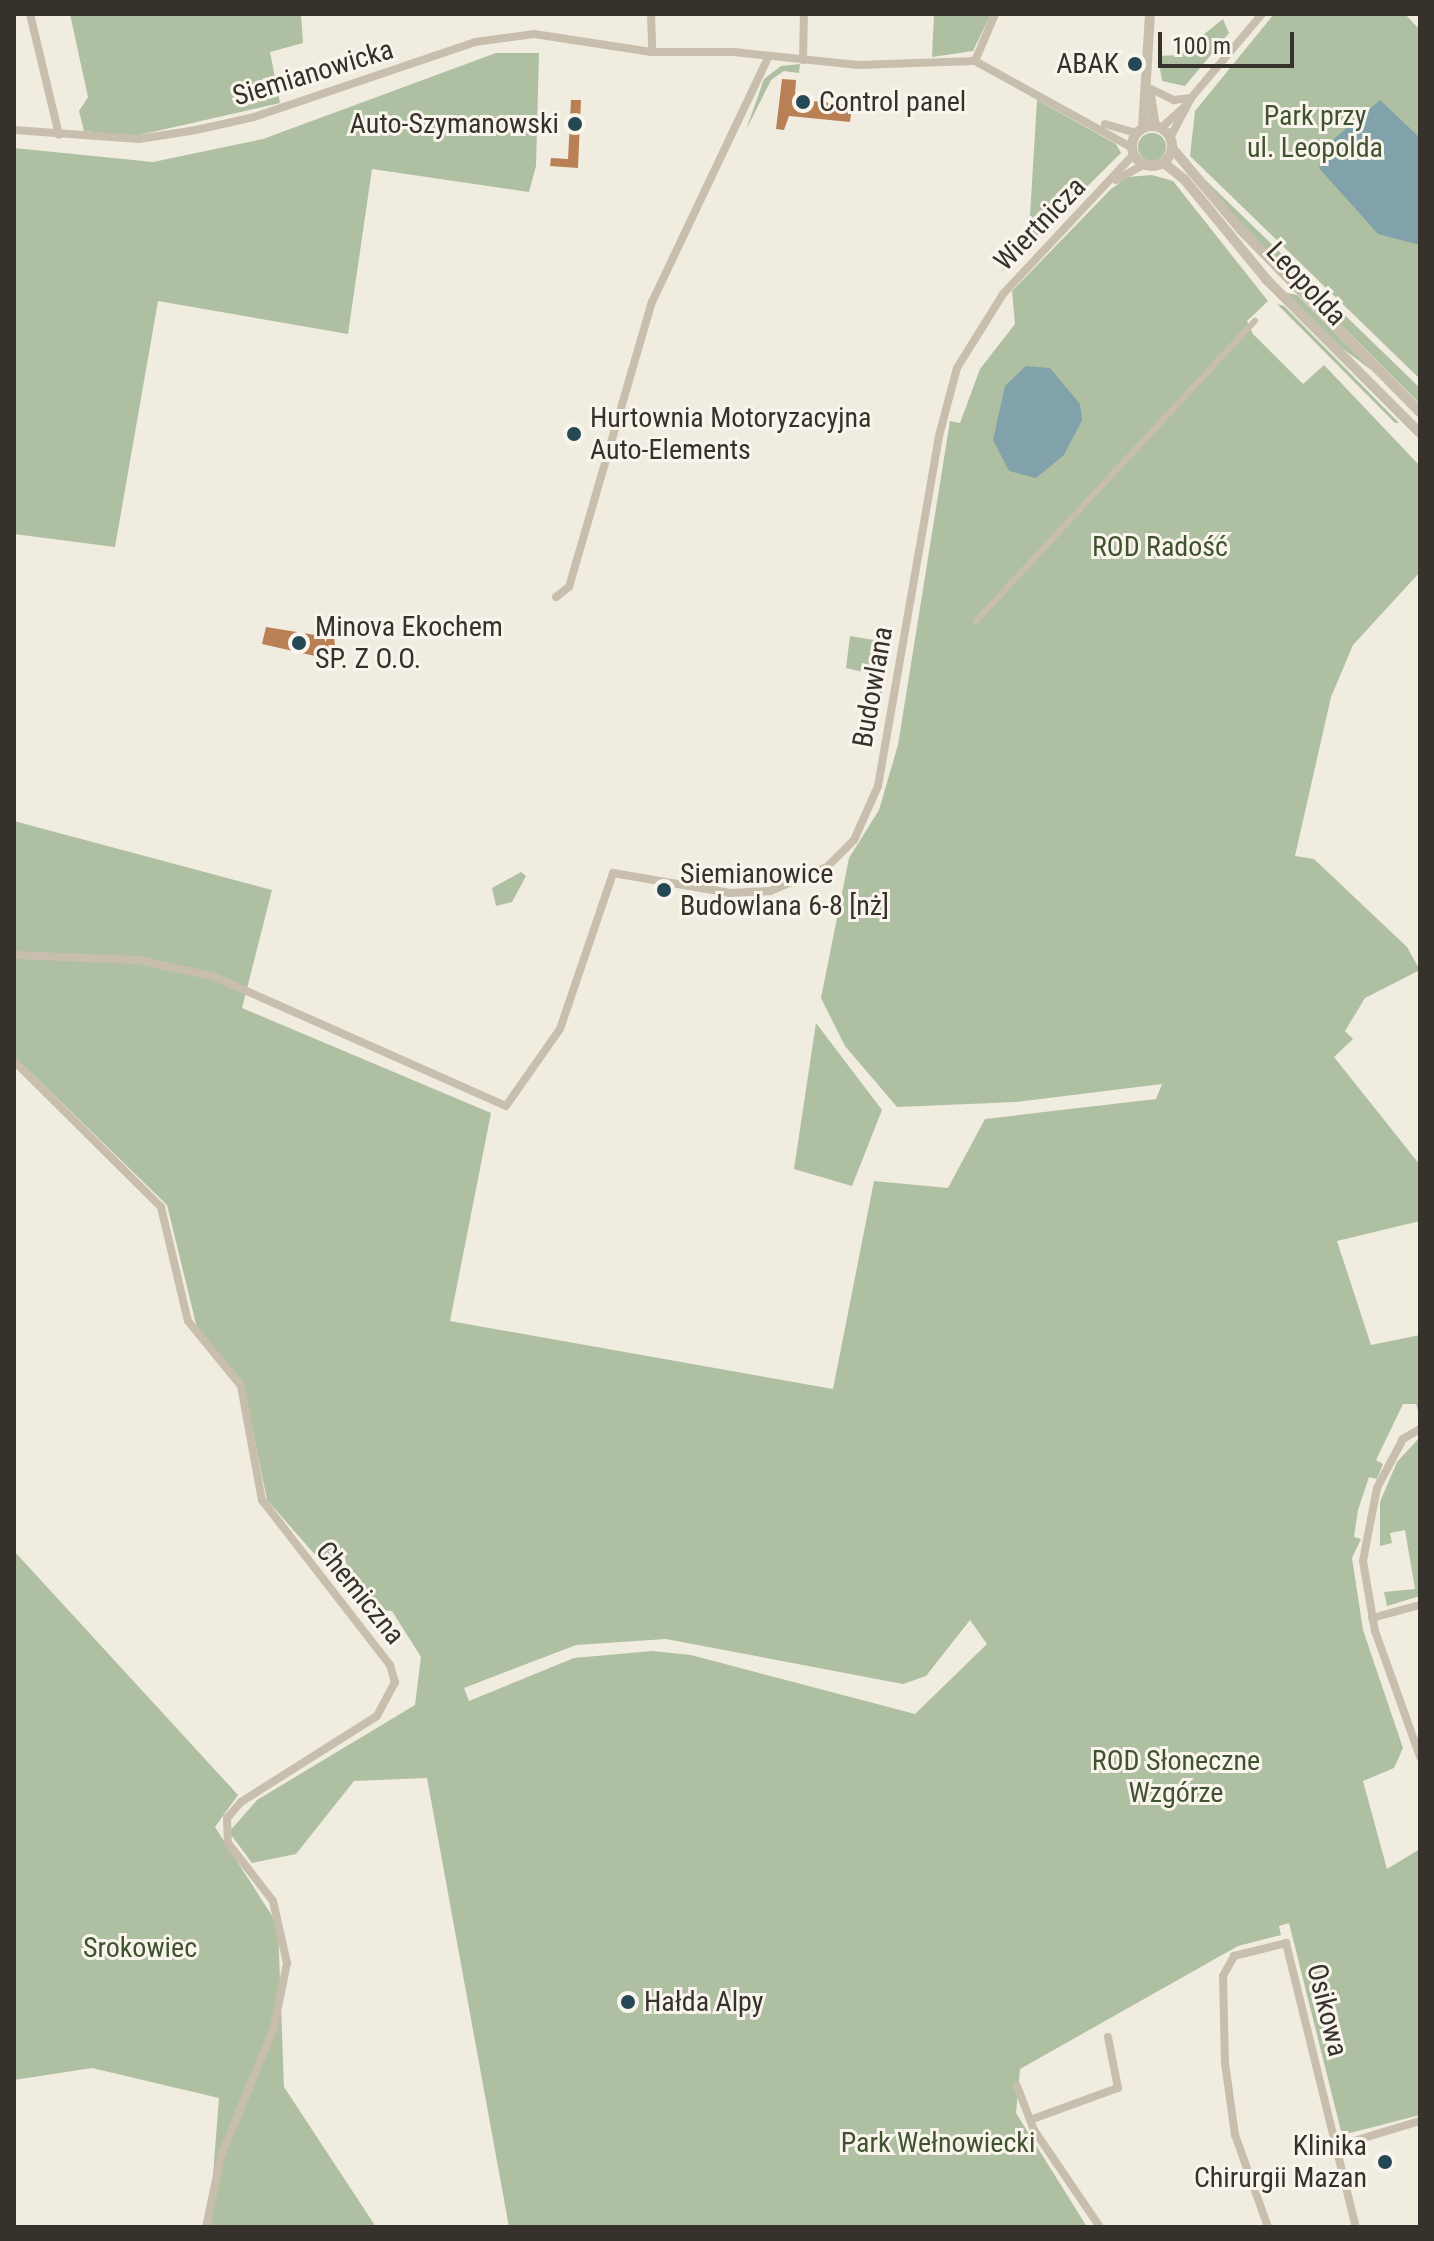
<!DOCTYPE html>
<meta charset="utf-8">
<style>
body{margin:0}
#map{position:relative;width:1434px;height:2241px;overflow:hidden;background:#f1ece0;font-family:"Roboto Condensed",sans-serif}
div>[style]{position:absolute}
.green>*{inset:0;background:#afbfa1}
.round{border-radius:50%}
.water>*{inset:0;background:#82a2ab}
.building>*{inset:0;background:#ba8055}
.pedestrian>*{height:6px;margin:-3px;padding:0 3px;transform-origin:3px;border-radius:3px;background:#c8bead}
.minor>*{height:8px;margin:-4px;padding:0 4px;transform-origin:4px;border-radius:4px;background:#c8bead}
.tertiary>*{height:10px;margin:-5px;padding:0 5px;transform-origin:5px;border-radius:5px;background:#c8bead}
.tertiary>.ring{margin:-5px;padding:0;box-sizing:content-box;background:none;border:10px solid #c8bead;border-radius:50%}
.dots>*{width:22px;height:22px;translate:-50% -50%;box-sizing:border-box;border:4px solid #f9f5ec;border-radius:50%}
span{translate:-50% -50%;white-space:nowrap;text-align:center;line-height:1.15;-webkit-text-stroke:6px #f9f5ec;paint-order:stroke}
.poi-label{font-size:28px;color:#37312b}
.right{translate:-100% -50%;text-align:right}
.left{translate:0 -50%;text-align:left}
.street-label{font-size:28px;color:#37312b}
.park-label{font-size:28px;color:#405331}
.frame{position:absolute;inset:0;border:16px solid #37312b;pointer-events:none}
.scale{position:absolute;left:1158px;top:32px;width:136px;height:36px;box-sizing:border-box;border:4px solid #37312b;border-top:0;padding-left:10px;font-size:24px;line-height:28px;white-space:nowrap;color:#37312b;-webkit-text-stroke:6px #f9f5ec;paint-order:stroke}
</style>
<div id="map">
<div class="green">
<i style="clip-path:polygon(70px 14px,301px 14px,303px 43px,270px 52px,280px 103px,135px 136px,84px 131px,79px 111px,88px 97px)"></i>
<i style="clip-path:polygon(934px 14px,983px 14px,990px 16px,973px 51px,932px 57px)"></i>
<i style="clip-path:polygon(1274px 14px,1405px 14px,1420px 30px,1420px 379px,1190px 156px,1195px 111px)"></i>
<i style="clip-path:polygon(1223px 19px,1229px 33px,1185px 86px,1162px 81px,1158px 56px,1178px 55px)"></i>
<i style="clip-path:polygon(496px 53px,539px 53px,536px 166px,529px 192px,372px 169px,348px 334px,158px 301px,115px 547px,14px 534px,14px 148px,153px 162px,263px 139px)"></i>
<i style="clip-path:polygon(800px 64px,799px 73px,784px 71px,771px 80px,746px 130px,764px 79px,781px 66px)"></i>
<i style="clip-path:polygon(1037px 100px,1116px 144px,1121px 153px,1001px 272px,1029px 232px)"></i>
<i class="round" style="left:1138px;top:133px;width:28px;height:28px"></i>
<i style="clip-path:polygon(1191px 166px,1420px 388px,1418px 402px,1225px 208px)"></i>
<i style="clip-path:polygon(evenodd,1152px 175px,1173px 181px,1268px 301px,1247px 321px,1253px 334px,1303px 384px,1324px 365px,1420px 466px,1420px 572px,1353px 645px,1331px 697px,1295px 856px,1314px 859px,1407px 947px,1420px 970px,1365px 998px,1345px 1031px,1353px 1039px,1334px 1057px,1420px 1165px,1420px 1221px,1337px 1241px,1371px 1345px,1420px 1335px,1420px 1418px,1416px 1404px,1403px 1404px,1376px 1460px,1383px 1464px,1377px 1479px,1369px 1477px,1358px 1510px,1354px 1537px,1361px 1539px,1352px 1558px,1363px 1630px,1403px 1748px,1394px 1768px,1363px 1781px,1387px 1869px,1420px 1849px,1420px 2115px,1342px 2135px,1289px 1923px,1279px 1926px,1281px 1935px,1238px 1946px,1020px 2069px,1016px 2113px,1087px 2227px,509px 2227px,427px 1778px,354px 1781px,296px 1854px,252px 1863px,229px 1832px,257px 1800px,415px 1705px,421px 1657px,392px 1611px,379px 1610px,352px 1586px,343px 1550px,325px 1566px,267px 1500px,243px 1382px,197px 1328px,167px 1205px,14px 1056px,14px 821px,272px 890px,242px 1008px,491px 1113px,450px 1321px,833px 1389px,874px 1181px,948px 1188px,985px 1119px,1156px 1099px,1162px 1084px,1016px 1102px,897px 1107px,845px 1046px,821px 998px,849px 858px,879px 810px,898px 745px,950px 421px,960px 423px,980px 369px,1015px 324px,1012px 291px,1111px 189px,1128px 177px,1152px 175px,970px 1620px,987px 1644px,915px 1714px,691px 1655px,652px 1651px,574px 1658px,469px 1701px,464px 1688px,576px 1645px,666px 1639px,903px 1684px,926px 1676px,970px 1620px)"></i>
<i style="clip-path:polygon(1287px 293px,1297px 295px,1374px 372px,1335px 343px)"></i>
<i style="clip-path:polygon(1277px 304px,1284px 306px,1399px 423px,1395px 423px)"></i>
<i style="clip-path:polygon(850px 636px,892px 643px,873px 735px,870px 716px,861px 714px,873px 698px,876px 675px,846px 668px)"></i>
<i style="clip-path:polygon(521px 872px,526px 876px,512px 902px,496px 906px,492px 888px)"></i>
<i style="clip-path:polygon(816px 1023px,882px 1110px,852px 1186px,794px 1169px)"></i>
<i style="clip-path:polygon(1420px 1437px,1420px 1596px,1387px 1606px,1384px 1592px,1415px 1589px,1405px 1530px,1390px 1533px,1392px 1543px,1380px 1546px,1380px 1502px,1397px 1462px)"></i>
<i style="clip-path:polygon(14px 1551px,238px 1795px,215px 1827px,278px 1925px,284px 2087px,376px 2227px,209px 2227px,219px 2098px,92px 2068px,14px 2080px)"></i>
</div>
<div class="water">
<i style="clip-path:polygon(1380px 100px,1420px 138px,1420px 245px,1378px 234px,1319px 168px,1328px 144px)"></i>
<i style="clip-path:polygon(1026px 366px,1050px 368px,1080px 404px,1082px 420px,1064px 455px,1036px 478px,1009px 471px,993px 440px,1005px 386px)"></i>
</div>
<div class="building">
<i style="clip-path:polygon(782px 79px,796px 80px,795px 95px,802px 100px,852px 105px,850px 122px,789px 116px,784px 130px,776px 129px)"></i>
<i style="clip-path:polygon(571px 100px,581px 100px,578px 168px,550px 166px,551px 158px,568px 159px)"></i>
<i style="clip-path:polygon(266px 627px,334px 638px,336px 652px,324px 658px,262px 644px)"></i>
</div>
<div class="pedestrian">
<i style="left:976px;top:621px;width:410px;rotate:-47.1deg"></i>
</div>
<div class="minor">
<i style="left:30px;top:14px;width:124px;rotate:76.5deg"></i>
<i style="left:651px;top:14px;width:38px;rotate:88deg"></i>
<i style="left:803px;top:60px;width:46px;rotate:-88.8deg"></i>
<i style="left:975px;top:61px;width:51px;rotate:-66.9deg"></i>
<i style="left:1149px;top:88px;width:28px;rotate:26deg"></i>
<i style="left:1174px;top:100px;width:17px;rotate:-7deg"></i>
<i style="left:1105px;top:124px;width:32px;rotate:16deg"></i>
<i style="left:1161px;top:128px;width:31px;rotate:-42deg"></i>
<i style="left:14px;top:130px;width:125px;rotate:4.1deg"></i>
<i style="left:139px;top:139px;width:58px;rotate:-9deg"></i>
<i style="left:196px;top:130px;width:59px;rotate:-12.6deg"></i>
<i style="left:254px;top:117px;width:233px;rotate:-18.7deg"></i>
<i style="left:475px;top:42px;width:60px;rotate:-7.7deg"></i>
<i style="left:534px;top:34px;width:119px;rotate:8.7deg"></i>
<i style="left:652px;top:52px;width:82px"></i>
<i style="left:734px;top:52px;width:125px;rotate:6deg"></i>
<i style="left:858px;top:65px;width:117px;rotate:-2deg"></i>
<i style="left:975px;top:61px;width:178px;rotate:28.9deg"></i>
<i style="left:1170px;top:138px;width:45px;rotate:-62.3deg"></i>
<i style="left:1191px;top:98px;width:110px;rotate:-49.8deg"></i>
<i style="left:1116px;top:180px;width:31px;rotate:-29deg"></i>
<i style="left:556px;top:597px;width:16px;rotate:-38deg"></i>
<i style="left:569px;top:587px;width:297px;rotate:-73.8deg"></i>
<i style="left:652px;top:302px;width:270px;rotate:-64.6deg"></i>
<i style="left:14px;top:955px;width:124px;rotate:2.3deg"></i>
<i style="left:138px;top:960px;width:79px;rotate:12.4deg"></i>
<i style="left:215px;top:977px;width:318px;rotate:23.9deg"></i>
<i style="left:506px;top:1106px;width:94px;rotate:-55deg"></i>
<i style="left:560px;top:1029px;width:165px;rotate:-71.2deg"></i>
<i style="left:613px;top:873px;width:119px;rotate:9.7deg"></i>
<i style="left:730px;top:893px;width:40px;rotate:-2.9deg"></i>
<i style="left:770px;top:891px;width:62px;rotate:-22.8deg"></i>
<i style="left:827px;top:867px;width:38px;rotate:-45deg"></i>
<i style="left:854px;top:840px;width:59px;rotate:-66deg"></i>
<i style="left:878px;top:786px;width:355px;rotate:-80.1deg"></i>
<i style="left:939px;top:436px;width:70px;rotate:-75.2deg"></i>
<i style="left:957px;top:368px;width:87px;rotate:-58.1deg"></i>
<i style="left:1003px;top:294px;width:190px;rotate:-46.9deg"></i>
<i style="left:14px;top:1061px;width:207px;rotate:44.8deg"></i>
<i style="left:161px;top:1207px;width:117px;rotate:76.7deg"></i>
<i style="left:188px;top:1321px;width:84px;rotate:50.8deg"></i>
<i style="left:241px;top:1386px;width:116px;rotate:79.6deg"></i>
<i style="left:262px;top:1500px;width:209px;rotate:52.2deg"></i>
<i style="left:390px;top:1665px;width:18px;rotate:74deg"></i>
<i style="left:395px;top:1682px;width:38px;rotate:118deg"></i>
<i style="left:377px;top:1716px;width:161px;rotate:147.7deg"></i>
<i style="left:241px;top:1802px;width:21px;rotate:131deg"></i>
<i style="left:227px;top:1818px;width:25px;rotate:88deg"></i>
<i style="left:228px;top:1843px;width:73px;rotate:52.2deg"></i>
<i style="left:273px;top:1901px;width:64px;rotate:77.3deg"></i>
<i style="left:287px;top:1963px;width:65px;rotate:101.5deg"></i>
<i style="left:274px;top:2027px;width:139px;rotate:112.3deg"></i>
<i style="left:221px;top:2156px;width:73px;rotate:101.9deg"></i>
<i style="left:1420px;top:1429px;width:20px;rotate:150deg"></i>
<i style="left:1403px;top:1439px;width:55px;rotate:118deg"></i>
<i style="left:1377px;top:1488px;width:74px;rotate:100.9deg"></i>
<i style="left:1363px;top:1561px;width:71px;rotate:80.3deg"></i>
<i style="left:1375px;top:1631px;width:134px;rotate:70.3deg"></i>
<i style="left:1372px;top:1618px;width:50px;rotate:-15.2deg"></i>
<i style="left:1017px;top:2086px;width:47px;rotate:68.9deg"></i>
<i style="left:1034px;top:2130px;width:117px;rotate:55.8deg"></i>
<i style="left:1030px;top:2120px;width:94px;rotate:-20deg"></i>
<i style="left:1118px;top:2088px;width:52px;rotate:-101.1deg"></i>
<i style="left:1337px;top:2146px;width:87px;rotate:-16.8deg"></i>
<i style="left:1268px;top:2227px;width:98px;rotate:-109.7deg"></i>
<i style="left:1235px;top:2135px;width:73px;rotate:-97.9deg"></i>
<i style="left:1225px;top:2063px;width:87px;rotate:-91.3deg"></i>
<i style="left:1223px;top:1976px;width:23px;rotate:-61deg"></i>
<i style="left:1234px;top:1956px;width:54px;rotate:-14deg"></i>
<i style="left:1286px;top:1943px;width:292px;rotate:76.2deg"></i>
</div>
<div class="tertiary">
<i style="left:1150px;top:95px;width:31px;rotate:81deg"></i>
<i class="ring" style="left:1132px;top:126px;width:30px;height:30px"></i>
<i style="left:1143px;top:128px;width:114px;rotate:-86.5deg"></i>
<i style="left:1172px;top:148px;width:107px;rotate:49.9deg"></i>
<i style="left:1241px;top:230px;width:255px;rotate:45.5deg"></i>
<i style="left:1164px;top:163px;width:26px;rotate:39deg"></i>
<i style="left:1184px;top:179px;width:131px;rotate:50.6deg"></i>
<i style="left:1267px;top:280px;width:216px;rotate:45deg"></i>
</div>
<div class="dots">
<i style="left:1135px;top:64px;background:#244954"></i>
<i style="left:803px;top:102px;background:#244954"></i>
<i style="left:575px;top:124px;background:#244954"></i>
<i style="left:574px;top:434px;background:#244954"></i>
<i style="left:299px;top:643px;background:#244954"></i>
<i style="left:664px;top:890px;background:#244954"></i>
<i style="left:628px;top:2002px;background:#244954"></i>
<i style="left:1385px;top:2162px;background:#244954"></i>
</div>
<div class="poi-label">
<span class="right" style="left:1119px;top:64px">ABAK</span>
<span class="left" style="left:819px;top:102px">Control panel</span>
<span class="right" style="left:559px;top:124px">Auto-Szymanowski</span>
<span class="left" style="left:590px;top:434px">Hurtownia Motoryzacyjna<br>Auto-Elements</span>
<span class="left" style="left:315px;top:643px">Minova Ekochem<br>SP. Z O.O.</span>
<span class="left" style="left:680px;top:890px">Siemianowice<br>Budowlana 6-8 [nż]</span>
<span class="left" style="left:644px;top:2002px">Hałda Alpy</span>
<span class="right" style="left:1367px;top:2162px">Klinika<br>Chirurgii Mazan</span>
</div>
<div class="street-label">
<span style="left:313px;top:73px;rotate:-17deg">Siemianowicka</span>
<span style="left:1040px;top:224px;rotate:-46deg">Wiertnicza</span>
<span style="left:1306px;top:284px;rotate:47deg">Leopolda</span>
<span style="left:873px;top:687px;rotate:-80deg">Budowlana</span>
<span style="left:360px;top:1593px;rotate:51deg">Chemiczna</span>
<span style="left:1327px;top:2010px;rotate:76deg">Osikowa</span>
</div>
<div class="park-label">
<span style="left:1315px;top:132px">Park przy<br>ul. Leopolda</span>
<span style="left:1160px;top:547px">ROD Radość</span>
<span style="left:1176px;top:1777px">ROD Słoneczne<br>Wzgórze</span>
<span style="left:140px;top:1948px">Srokowiec</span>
<span style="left:938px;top:2143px">Park Wełnowiecki</span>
</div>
<div class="frame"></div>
<div class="scale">100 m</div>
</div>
